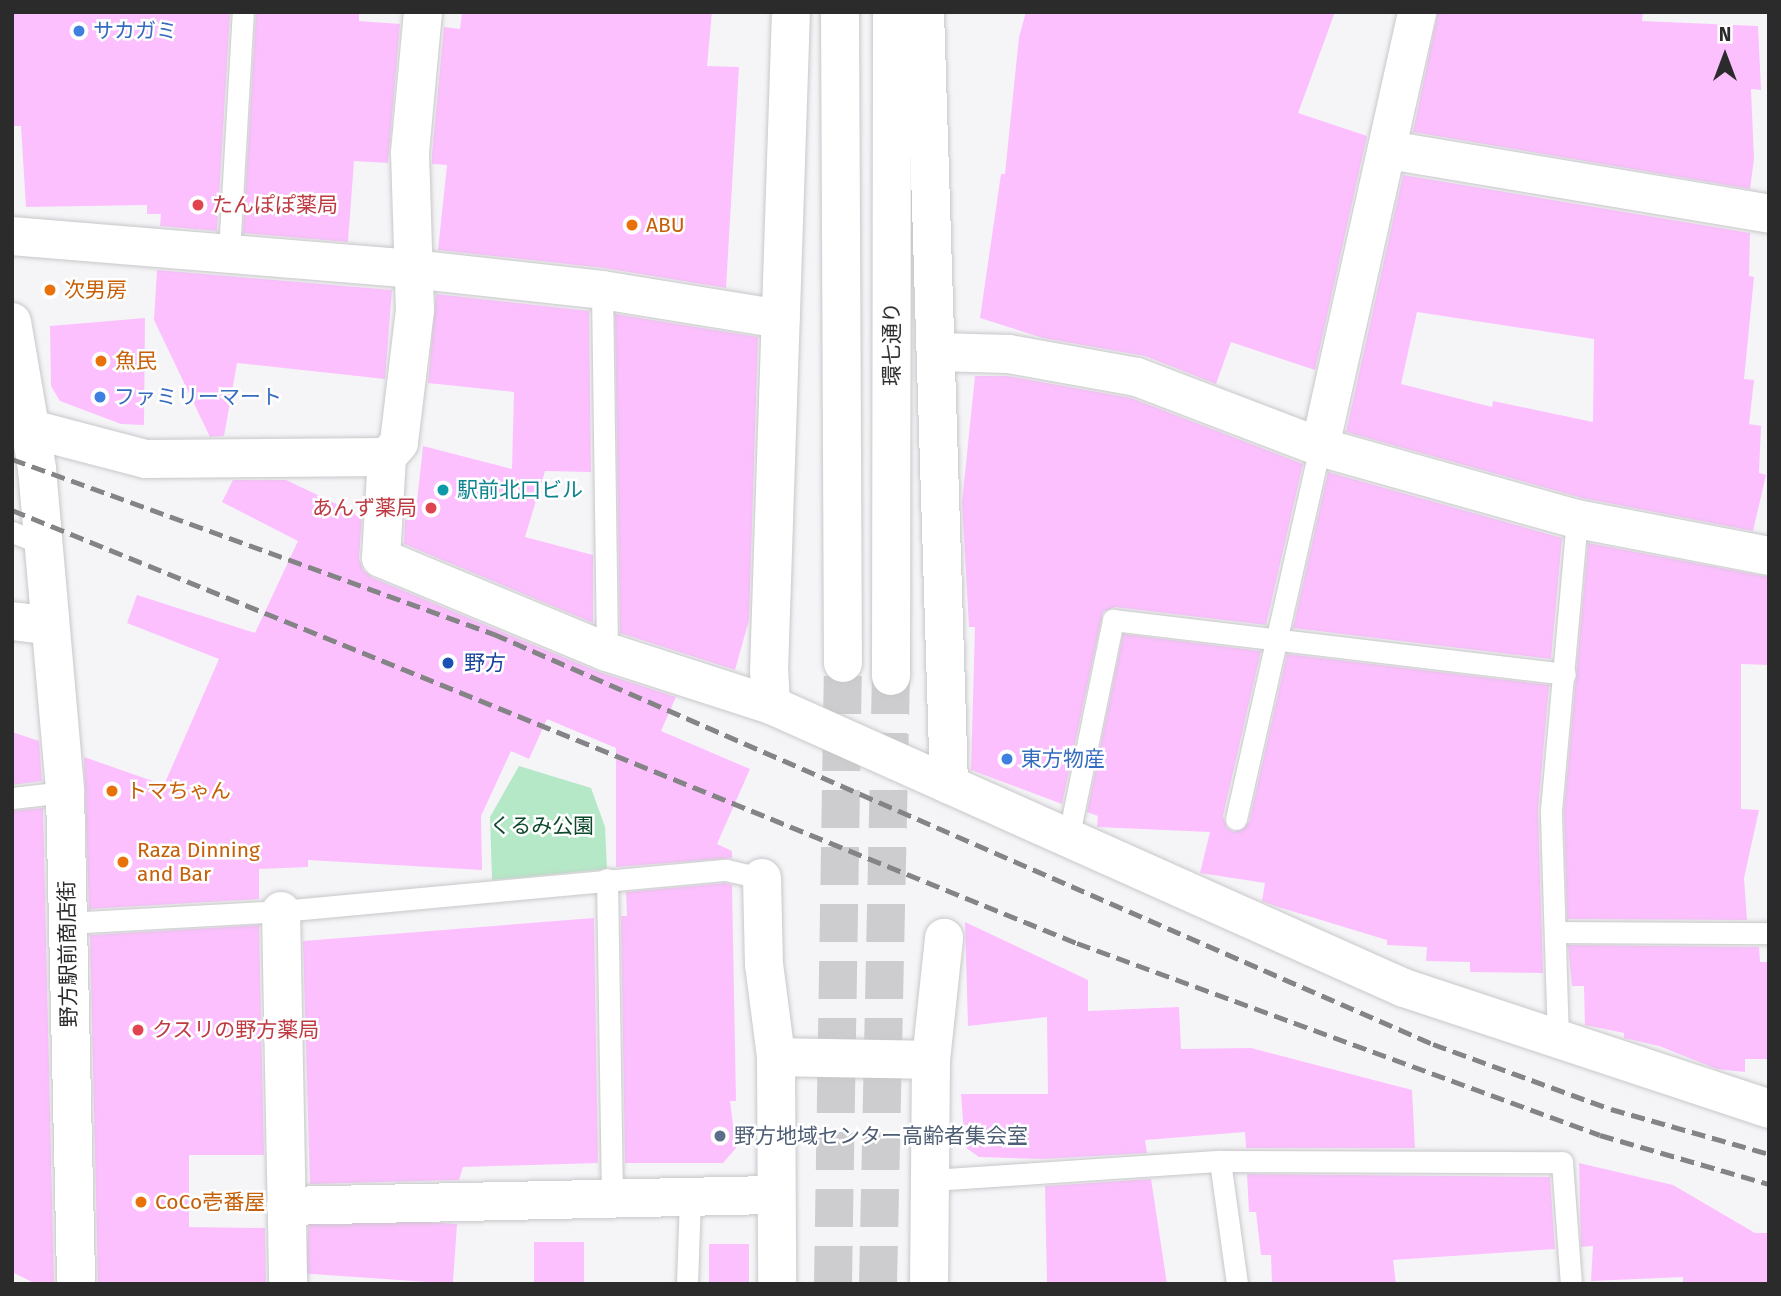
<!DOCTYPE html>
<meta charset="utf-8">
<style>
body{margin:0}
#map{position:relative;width:1781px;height:1296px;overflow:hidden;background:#f5f5f8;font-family:"Fira Sans","Noto Sans JP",sans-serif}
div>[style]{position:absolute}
.green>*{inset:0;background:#b5e8c7}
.building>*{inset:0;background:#fcc0fe;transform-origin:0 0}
.primary-tunnel>*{height:38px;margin-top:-19px;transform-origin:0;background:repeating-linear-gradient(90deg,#cdcdcf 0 38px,transparent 0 57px)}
.roads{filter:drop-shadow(0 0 2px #c8c8ca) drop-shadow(0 0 2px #c8c8ca)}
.lane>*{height:21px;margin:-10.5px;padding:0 10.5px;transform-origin:10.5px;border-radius:10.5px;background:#fff}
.street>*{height:38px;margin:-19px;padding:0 19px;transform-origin:19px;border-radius:19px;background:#fff}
.primary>*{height:38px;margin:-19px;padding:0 19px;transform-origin:19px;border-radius:19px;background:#fff}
.rail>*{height:5px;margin-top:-2.5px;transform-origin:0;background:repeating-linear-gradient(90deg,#848486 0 14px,transparent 0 21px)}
.dots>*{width:19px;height:19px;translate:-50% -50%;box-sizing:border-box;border:4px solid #fff;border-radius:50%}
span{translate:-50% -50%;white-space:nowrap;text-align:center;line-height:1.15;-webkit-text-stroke:5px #fff;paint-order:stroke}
.shop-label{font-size:21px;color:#366cbe}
.left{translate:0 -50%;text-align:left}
.health-label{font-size:21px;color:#be3a42}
.right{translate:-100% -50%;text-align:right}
.food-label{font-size:21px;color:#c56008}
.street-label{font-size:21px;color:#2b2b2c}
.culture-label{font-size:21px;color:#0d838f}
.transit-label{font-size:21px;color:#164399}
.park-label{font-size:21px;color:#0d4a2c}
.service-label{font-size:21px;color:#4e5e75}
.frame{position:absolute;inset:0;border:14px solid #2b2b2c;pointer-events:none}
.north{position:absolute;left:1690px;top:21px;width:70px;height:70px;-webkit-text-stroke:5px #fff;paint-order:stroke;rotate:0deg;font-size:19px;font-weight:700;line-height:28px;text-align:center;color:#2b2b2c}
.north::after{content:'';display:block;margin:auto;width:24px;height:32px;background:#2b2b2c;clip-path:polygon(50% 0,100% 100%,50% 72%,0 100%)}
</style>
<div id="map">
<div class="green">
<i style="clip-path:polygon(519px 766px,591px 788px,605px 827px,607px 869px,492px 880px,490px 817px)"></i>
</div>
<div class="building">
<i style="clip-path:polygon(12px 12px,230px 12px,217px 231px,160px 226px,161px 214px,147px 214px,147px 205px,26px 207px,21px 126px,12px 126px)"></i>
<i style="clip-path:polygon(256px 12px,359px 12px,359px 21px,400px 24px,388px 163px,354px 161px,348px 242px,243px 233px)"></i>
<i style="clip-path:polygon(462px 12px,712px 12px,707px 66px,739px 67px,726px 288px,604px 268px,438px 250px,447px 165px,432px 164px,432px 154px,444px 27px,460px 29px)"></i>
<i style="clip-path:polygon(1026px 12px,1335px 12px,1298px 113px,1367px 136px,1315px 370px,1231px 342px,1216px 384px,1145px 356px,1043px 338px,980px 318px,1001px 174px,1005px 174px,1019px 37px)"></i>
<i style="clip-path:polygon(1438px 12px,1643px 12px,1642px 21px,1758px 26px,1761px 90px,1751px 89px,1754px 159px,1750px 189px,1413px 132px)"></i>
<i style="clip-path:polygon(evenodd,1403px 175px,1750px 233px,1749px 276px,1754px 277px,1744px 379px,1754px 380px,1749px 424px,1761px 426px,1759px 473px,1766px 475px,1753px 531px,1582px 498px,1346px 432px,1403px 175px,1417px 312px,1594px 339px,1593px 422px,1493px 401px,1492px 407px,1401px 384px,1417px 312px)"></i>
<i style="clip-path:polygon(157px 270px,392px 290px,385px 379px,237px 363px,224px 436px,210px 437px,154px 320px)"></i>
<i style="clip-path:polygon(436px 294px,589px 311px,591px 472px,545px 471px,525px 537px,593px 555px,593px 623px,404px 544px,405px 520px,415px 520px,423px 446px,512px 469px,514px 392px,428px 383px)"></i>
<i style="clip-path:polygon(615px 314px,758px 337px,749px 620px,735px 670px,620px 633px)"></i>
<i style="clip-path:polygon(145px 318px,144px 425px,121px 424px,60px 401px,51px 386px,50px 326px)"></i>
<i style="clip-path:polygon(975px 376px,1007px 376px,1131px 398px,1303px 464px,1266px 625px,1115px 607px,1103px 612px,1062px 804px,971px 770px,975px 627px,969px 627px,962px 502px)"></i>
<i style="clip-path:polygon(1328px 472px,1562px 538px,1551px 659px,1293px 628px)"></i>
<i style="clip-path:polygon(233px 480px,286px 480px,362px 516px,359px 558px,363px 570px,373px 578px,599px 672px,676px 697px,661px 731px,750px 769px,717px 844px,732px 851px,732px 858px,616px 867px,616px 748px,547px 719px,529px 759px,511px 751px,481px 816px,482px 870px,308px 860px,308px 867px,259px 869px,259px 899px,89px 909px,84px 757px,164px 785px,219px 659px,127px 623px,137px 595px,255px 633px,298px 541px,222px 502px)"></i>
<i style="clip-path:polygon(1588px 543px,1769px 577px,1769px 665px,1741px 664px,1741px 809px,1759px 810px,1744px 878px,1747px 920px,1567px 919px,1564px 810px)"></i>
<i style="clip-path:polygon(1123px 634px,1261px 651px,1223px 816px,1227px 828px,1234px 832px,1249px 822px,1287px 654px,1549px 685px,1538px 810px,1543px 973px,1470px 972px,1470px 962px,1426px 961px,1427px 947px,1387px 945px,1387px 940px,1275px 906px,1262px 901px,1265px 883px,1200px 873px,1210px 832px,1097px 827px,1098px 816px,1087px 812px)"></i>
<i style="clip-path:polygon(12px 732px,39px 741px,42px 781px,12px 785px)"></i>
<i style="clip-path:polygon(43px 808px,54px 1284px,36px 1284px,12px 1272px,12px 811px)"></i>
<i style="clip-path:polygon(725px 883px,732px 885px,736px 1101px,730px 1101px,736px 1148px,723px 1163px,625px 1163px,621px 916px,627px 916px,626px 892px)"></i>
<i style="clip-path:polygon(594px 918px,598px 1163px,463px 1167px,459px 1180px,310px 1184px,303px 941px)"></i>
<i style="clip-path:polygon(965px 922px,1088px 980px,1088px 1011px,1179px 1007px,1181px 1049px,1251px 1048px,1412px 1090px,1415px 1148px,1246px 1148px,1245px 1132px,1145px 1140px,1147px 1153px,1044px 1159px,979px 1157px,965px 1147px,961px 1094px,1048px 1094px,1047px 1017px,968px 1026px)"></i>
<i style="clip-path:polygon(259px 925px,264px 1155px,189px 1155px,189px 1227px,265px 1228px,266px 1284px,98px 1284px,90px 935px)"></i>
<i style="clip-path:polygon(1568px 945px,1759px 947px,1760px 962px,1769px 962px,1769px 1059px,1745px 1059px,1745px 1072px,1717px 1069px,1659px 1046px,1624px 1038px,1624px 1033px,1585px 1025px,1584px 986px,1572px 986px)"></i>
<i style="clip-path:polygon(1579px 1163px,1673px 1185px,1755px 1233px,1769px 1233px,1769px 1284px,1683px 1284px,1683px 1277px,1591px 1281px,1593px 1246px,1581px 1247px)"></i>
<i style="clip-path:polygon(1247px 1174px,1550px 1177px,1555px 1249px,1393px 1260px,1396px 1284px,1272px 1284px,1271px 1255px,1261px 1255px,1256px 1212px,1249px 1212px)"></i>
<i style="clip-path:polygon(1151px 1179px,1167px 1284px,1047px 1284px,1045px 1186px)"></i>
<i style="left:457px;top:1224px;width:60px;height:148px;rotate:94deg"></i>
<i style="left:534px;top:1242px;width:50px;height:42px"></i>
<i style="left:709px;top:1244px;width:40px;height:40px"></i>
</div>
<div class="primary-tunnel">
<i style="left:833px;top:1284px;width:621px;rotate:-89.08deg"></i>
<i style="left:878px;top:1284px;width:608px;rotate:-88.78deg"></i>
</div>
<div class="roads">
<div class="lane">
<i style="left:229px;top:252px;width:240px;rotate:-86.7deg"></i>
<i style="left:602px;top:290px;width:362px;rotate:89.2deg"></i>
<i style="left:12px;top:532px;width:34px;rotate:21deg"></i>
<i style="left:12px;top:798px;width:53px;rotate:-6.5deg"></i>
<i style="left:1236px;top:819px;width:381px;rotate:-77.3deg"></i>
<i style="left:1068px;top:839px;width:224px;rotate:-78.4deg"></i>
<i style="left:1113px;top:620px;width:455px;rotate:6.8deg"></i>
<i style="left:607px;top:879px;width:319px;rotate:89.1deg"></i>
<i style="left:68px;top:923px;width:213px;rotate:-3.2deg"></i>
<i style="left:281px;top:911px;width:447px;rotate:-5.3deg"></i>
<i style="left:726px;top:870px;width:37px;rotate:13deg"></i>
<i style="left:1557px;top:932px;width:212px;rotate:0.3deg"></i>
<i style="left:1558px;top:1039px;width:229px;rotate:-91.8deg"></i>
<i style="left:1551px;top:810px;width:292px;rotate:-84.9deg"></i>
<i style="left:1220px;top:1161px;width:124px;rotate:82.1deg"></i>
<i style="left:932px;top:1180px;width:289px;rotate:-3.8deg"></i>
<i style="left:1220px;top:1161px;width:342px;rotate:0.2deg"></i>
<i style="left:1562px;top:1162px;width:122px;rotate:85.8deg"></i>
<i style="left:687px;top:1284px;width:87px;rotate:-88deg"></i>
</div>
<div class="street">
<i style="left:423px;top:12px;width:142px;rotate:95.3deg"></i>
<i style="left:410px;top:153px;width:157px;rotate:88.2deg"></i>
<i style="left:415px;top:310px;width:134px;rotate:96.9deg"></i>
<i style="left:399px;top:443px;width:18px;rotate:131deg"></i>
<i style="left:387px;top:457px;width:101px;rotate:93.4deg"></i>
<i style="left:381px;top:558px;width:245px;rotate:22.6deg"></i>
<i style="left:607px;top:652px;width:172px;rotate:17.9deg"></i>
<i style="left:771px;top:705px;width:693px;rotate:24.09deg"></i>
<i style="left:1404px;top:988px;width:385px;rotate:18.3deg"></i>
<i style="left:925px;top:12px;width:773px;rotate:88.22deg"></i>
<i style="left:1388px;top:150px;width:386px;rotate:9.5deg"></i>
<i style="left:12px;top:236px;width:401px;rotate:4.7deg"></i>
<i style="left:412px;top:269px;width:191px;rotate:6.3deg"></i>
<i style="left:602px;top:290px;width:181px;rotate:9.2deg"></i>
<i style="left:12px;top:322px;width:149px;rotate:80.3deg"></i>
<i style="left:37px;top:469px;width:324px;rotate:85deg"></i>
<i style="left:65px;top:792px;width:492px;rotate:88.7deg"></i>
<i style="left:938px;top:352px;width:71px;rotate:1.6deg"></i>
<i style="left:1009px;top:354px;width:130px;rotate:10.2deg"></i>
<i style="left:1137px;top:377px;width:196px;rotate:20.9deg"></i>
<i style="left:1320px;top:447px;width:267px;rotate:15.7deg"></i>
<i style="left:1577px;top:519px;width:196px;rotate:10.9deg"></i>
<i style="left:31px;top:429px;width:118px;rotate:14.7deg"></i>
<i style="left:145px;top:459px;width:242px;rotate:-0.5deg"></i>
<i style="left:1320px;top:447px;width:446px;rotate:-77.4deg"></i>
<i style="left:12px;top:621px;width:38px;rotate:7deg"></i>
<i style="left:771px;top:705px;width:34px;rotate:-93deg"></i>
<i style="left:769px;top:671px;width:659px;rotate:-88.09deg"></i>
<i style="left:762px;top:878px;width:86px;rotate:88.7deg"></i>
<i style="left:764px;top:964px;width:94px;rotate:82.6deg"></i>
<i style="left:776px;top:1057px;width:227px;rotate:89.7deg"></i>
<i style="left:281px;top:911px;width:373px;rotate:88.9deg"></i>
<i style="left:776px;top:1057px;width:155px;rotate:1.1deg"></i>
<i style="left:931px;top:1060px;width:224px;rotate:90.5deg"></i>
<i style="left:931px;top:1060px;width:123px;rotate:-83.9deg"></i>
<i style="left:286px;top:1206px;width:490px;rotate:-1.3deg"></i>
</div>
<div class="primary">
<i style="left:840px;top:12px;width:651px;rotate:89.74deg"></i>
<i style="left:891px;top:676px;width:664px;rotate:-89.91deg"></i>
</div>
</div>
<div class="rail">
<i style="left:12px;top:459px;width:513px;rotate:19.95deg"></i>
<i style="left:494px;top:634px;width:1025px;rotate:23.59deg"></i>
<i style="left:1433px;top:1044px;width:189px;rotate:20.1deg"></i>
<i style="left:1611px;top:1109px;width:164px;rotate:15.9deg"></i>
<i style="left:12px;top:510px;width:1150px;rotate:22.13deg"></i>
<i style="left:1077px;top:943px;width:557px;rotate:20.16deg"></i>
<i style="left:1600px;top:1135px;width:176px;rotate:16.2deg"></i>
</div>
<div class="dots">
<i style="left:79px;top:31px;background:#3f7fe0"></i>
<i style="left:198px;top:205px;background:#e0444e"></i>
<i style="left:632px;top:225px;background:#e8710a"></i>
<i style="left:50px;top:290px;background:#e8710a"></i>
<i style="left:101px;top:361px;background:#e8710a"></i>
<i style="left:100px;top:397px;background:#3f7fe0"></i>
<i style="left:443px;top:490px;background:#0f9aa8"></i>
<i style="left:431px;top:508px;background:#e0444e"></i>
<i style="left:448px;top:663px;background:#1a4fb4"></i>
<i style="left:1007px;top:759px;background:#3f7fe0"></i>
<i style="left:112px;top:791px;background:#e8710a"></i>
<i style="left:123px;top:862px;background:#e8710a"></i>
<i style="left:138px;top:1030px;background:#e0444e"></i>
<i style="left:720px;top:1136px;background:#5c6f8a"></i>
<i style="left:141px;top:1202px;background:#e8710a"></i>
</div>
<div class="shop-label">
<span class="left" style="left:93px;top:31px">サカガミ</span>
<span class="left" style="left:114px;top:397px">ファミリーマート</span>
<span class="left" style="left:1021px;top:759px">東方物産</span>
</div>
<div class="health-label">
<span class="left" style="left:212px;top:205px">たんぽぽ薬局</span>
<span class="right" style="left:417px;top:508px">あんず薬局</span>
<span class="left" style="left:152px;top:1030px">クスリの野方薬局</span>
</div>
<div class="food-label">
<span class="left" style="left:646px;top:225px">ABU</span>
<span class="left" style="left:64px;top:290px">次男房</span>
<span class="left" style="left:115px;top:361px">魚民</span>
<span class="left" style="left:126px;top:791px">トマちゃん</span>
<span class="left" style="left:137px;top:862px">Raza Dinning<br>and Bar</span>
<span class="left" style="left:155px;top:1202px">CoCo壱番屋</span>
</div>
<div class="street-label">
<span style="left:892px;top:344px;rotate:-90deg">環七通り</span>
<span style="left:68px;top:954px;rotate:-91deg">野方駅前商店街</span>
</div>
<div class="culture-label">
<span class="left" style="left:457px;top:490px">駅前北口ビル</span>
</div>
<div class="transit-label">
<span class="left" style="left:464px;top:663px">野方</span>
</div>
<div class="park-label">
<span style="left:542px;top:826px">くるみ公園</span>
</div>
<div class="service-label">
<span class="left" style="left:734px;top:1136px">野方地域センター高齢者集会室</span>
</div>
<div class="frame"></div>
<div class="north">N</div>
</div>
